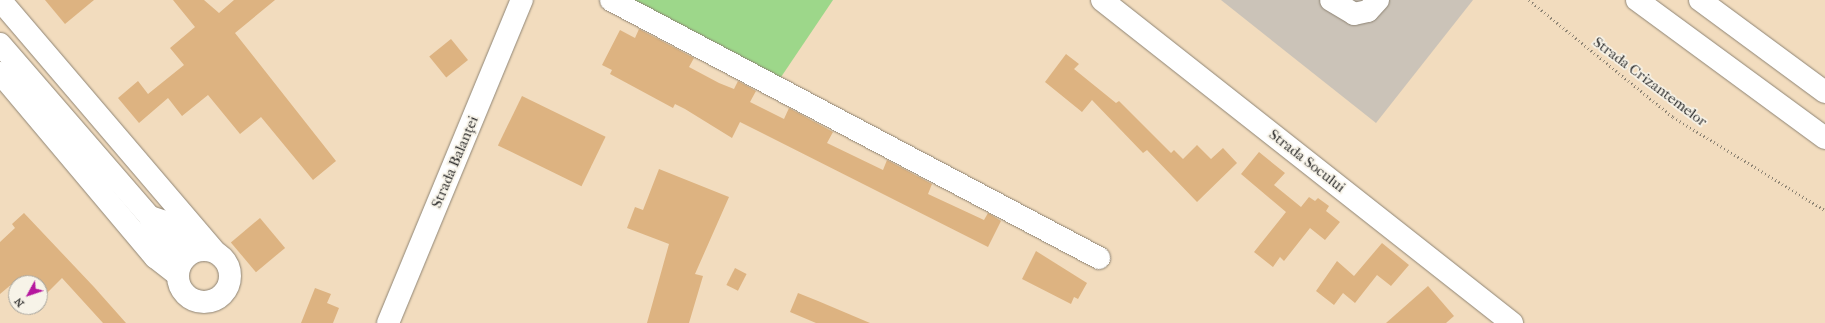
<!DOCTYPE html>
<meta charset="utf-8">
<style>
body{margin:0}
#map{position:relative;width:1825px;height:323px;overflow:hidden;background:#f2dcbe;font-family:"IM FELL French Canon",serif}
div>[style]{position:absolute}
.industrial>*{inset:0;background:#cbc3b8}
.green>*{inset:0;background:#9dd78a}
.building>*{inset:0;background:#ddb381;transform-origin:0 0}
.path>*{height:2.5px;margin-top:-1.25px;transform-origin:0;background:repeating-linear-gradient(90deg,#8e8474 0 1px,transparent 0 4px)}
.roads{filter:drop-shadow(0 0 1px #8e8474) drop-shadow(0 0 1px #8e8474)}
.minor>*{height:22px;margin:-11px;padding:0 11px;transform-origin:11px;border-radius:11px;background:#fff}
.minor>.ring{margin:-11px;padding:0;box-sizing:content-box;background:none;border:22px solid #fff;border-radius:50%}
.highway>*{height:22px;margin:-11px;padding:0 11px;transform-origin:11px;border-radius:11px;background:#fff}
span{translate:-50% -50%;white-space:nowrap;text-align:center;line-height:1.15;-webkit-text-stroke:3.5px #f7f3e8;paint-order:stroke}
.street-label{font-size:15px;color:#2b2b2b}
.north{position:absolute;left:8px;top:275px;width:40px;height:40px;box-sizing:border-box;background:#f7f3e8;border:1px solid #a5a39c;border-radius:50%;rotate:230deg;font-size:11px;font-weight:700;line-height:16px;text-align:center;color:#2b2b2b}
.north::after{content:'';display:block;margin:auto;width:14px;height:18px;background:#b5179e;clip-path:polygon(50% 0,100% 100%,50% 72%,0 100%)}
</style>
<div id="map">
<div class="industrial">
<i style="clip-path:polygon(1221px 0,1473px 0,1376px 123px)"></i>
</div>
<div class="green">
<i style="clip-path:polygon(628px 0,833px 0,777px 83px)"></i>
</div>
<div class="building">
<i style="clip-path:polygon(45px 0,94px 0,65px 24px)"></i>
<i style="clip-path:polygon(173px 0,204px 0,219px 13px,234px 0,275px 0,235px 33px,336px 161px,313px 180px,261px 117px,240px 134px,208px 95px,182px 116px,168px 98px,139px 123px,118px 98px,138px 81px,148px 94px,184px 65px,170px 48px,195px 27px)"></i>
<i style="clip-path:polygon(639px 29px,694px 58px,689px 67px,719px 83px,734px 89px,738px 81px,756px 91px,750px 102px,784px 119px,789px 108px,833px 132px,827px 143px,883px 170px,887px 160px,932px 184px,928px 194px,984px 220px,988px 213px,1001px 221px,988px 247px,740px 122px,732px 138px,685px 109px,675px 104px,673px 108px,610px 74px,612px 70px,602px 65px,620px 30px,635px 38px)"></i>
<i style="left:451px;top:39px;width:27px;height:28px;rotate:51deg"></i>
<i style="clip-path:polygon(1066px 54px,1079px 64px,1074px 69px,1116px 103px,1119px 101px,1171px 153px,1174px 150px,1183px 159px,1197px 145px,1211px 159px,1223px 148px,1237px 163px,1197px 202px,1147px 150px,1143px 153px,1092px 100px,1082px 112px,1045px 82px)"></i>
<i style="left:522px;top:96px;width:93px;height:55px;rotate:26deg"></i>
<i style="clip-path:polygon(1259px 152px,1285px 173px,1274px 185px,1301px 207px,1309px 197px,1315px 201px,1318px 198px,1329px 206px,1326px 211px,1340px 222px,1325px 240px,1310px 228px,1284px 261px,1280px 257px,1273px 267px,1254px 252px,1286px 212px,1241px 174px)"></i>
<i style="clip-path:polygon(659px 169px,729px 197px,695px 274px,703px 276px,689px 323px,647px 323px,669px 244px,627px 228px,635px 207px,643px 210px)"></i>
<i style="clip-path:polygon(24px 213px,94px 287px,126px 323px,103px 323px,62px 278px,40px 300px,40px 283px,24px 283px,19px 278px,0 294px,0 242px,15px 228px,12px 224px)"></i>
<i style="left:260px;top:218px;width:39px;height:38px;rotate:50deg"></i>
<i style="clip-path:polygon(1382px 243px,1409px 265px,1391px 286px,1377px 275px,1355px 303px,1343px 293px,1334px 305px,1316px 291px,1337px 261px,1354px 276px)"></i>
<i style="clip-path:polygon(1036px 251px,1087px 283px,1078px 299px,1074px 297px,1071px 304px,1022px 279px)"></i>
<i style="left:735px;top:268px;width:13px;height:19px;rotate:27deg"></i>
<i style="clip-path:polygon(1428px 286px,1454px 316px,1446px 323px,1386px 323px)"></i>
<i style="clip-path:polygon(315px 288px,331px 294px,327px 303px,339px 308px,333px 323px,301px 323px)"></i>
<i style="clip-path:polygon(798px 293px,818px 301px,870px 323px,816px 323px,790px 312px)"></i>
</div>
<div class="path">
<i style="left:1529px;top:0;width:186px;rotate:39.1deg"></i>
<i style="left:1673px;top:117px;width:178px;rotate:31.5deg"></i>
</div>
<div class="roads">
<div class="minor">
<i style="left:611px;top:0;width:552px;rotate:27.86deg"></i>
<i style="left:1102px;top:0;width:522px;rotate:38.23deg"></i>
<i style="left:1331px;top:0;width:27px;rotate:31deg"></i>
<i style="left:1354px;top:14px;width:14px;rotate:-12deg"></i>
<i style="left:1368px;top:11px;width:15px;rotate:-48deg"></i>
<i style="left:0;top:44px;width:229px;rotate:49.1deg"></i>
<i style="left:150px;top:217px;width:18px;rotate:71deg"></i>
<i style="left:156px;top:234px;width:38px;rotate:48deg"></i>
<i style="left:150px;top:217px;width:16px;rotate:18deg"></i>
<i style="left:165px;top:222px;width:44px;rotate:39.5deg"></i>
<i class="ring" style="left:178px;top:250px;width:30px;height:30px"></i>
<i style="left:388px;top:323px;width:350px;rotate:-67.5deg"></i>
</div>
<div class="highway">
<i style="left:0;top:0;width:331px;rotate:49.5deg"></i>
<i style="left:1637px;top:0;width:233px;rotate:36.3deg"></i>
<i style="left:1700px;top:0;width:155px;rotate:36.4deg"></i>
<i style="left:0;top:73px;width:241px;rotate:49.9deg"></i>
<i style="left:155px;top:257px;width:28px;rotate:38deg"></i>
</div>
</div>
<div class="street-label">
<span style="left:1650px;top:82px;rotate:37deg">Strada Crizantemelor</span>
<span style="left:1307px;top:161px;rotate:38deg">Strada Socului</span>
<span style="left:455px;top:162px;rotate:-67deg">Strada Balanței</span>
</div>
<div class="north">N</div>
</div>
